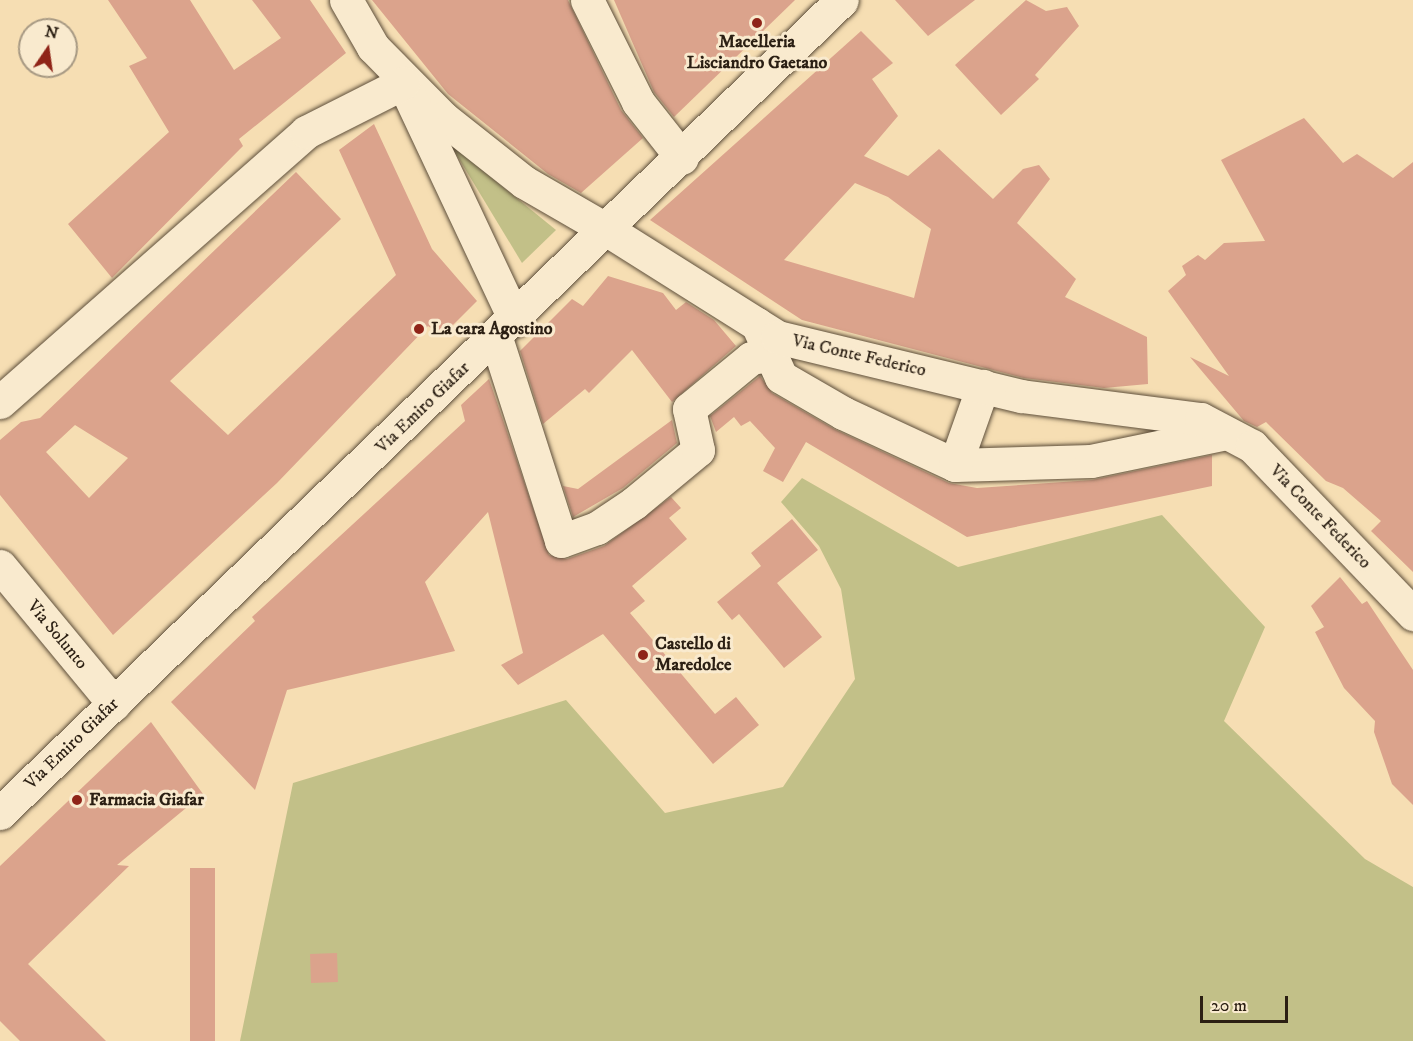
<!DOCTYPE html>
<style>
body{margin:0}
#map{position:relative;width:1413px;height:1041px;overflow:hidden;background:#f6deb3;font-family:"IM FELL DW Pica",serif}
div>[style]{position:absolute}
.green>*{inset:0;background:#c2c088}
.building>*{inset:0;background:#dba38c;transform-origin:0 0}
.roads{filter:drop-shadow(0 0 2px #5e4f3b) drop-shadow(0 0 2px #5e4f3b)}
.minor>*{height:33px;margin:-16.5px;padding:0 16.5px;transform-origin:16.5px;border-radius:16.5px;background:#f9eace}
.tertiary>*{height:33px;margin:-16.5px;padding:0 16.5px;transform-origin:16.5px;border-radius:16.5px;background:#f9eace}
.dots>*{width:16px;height:16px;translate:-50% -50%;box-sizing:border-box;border:3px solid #f9eace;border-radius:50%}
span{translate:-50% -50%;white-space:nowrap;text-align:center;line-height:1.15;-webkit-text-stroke:6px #f9eace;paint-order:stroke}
.poi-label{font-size:18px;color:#2b1f13;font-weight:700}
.left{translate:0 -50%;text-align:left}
.street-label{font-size:18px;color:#2b1f13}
.north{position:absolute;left:18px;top:18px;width:60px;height:60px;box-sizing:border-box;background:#f9eace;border:2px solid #a79983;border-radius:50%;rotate:13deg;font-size:16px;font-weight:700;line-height:24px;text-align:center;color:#2b1f13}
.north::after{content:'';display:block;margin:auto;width:21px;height:27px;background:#8f2418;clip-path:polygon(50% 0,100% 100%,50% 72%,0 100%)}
.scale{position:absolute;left:1200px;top:996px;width:88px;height:27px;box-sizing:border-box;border:3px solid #2b1f13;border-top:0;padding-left:8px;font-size:18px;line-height:21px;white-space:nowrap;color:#2b1f13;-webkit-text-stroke:4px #f9eace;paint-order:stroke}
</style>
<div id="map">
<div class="green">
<i style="clip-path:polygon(450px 144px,556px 230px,522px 263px)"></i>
<i style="clip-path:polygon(802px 478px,958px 567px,1162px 515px,1265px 627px,1224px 721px,1365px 859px,1413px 887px,1413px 1041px,240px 1041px,293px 783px,566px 700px,665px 813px,783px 787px,855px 679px,841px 589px,819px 546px,781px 502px)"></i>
</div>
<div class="building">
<i style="clip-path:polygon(108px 0,190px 0,234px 70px,281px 38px,252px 0,310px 0,346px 53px,239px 139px,243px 146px,112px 278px,68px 224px,169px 132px,129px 66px,147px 58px)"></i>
<i style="clip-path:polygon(372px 0,568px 0,621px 110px,643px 138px,581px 193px,548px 174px,448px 94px)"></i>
<i style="clip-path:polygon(614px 0,795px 0,674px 117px,654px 92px)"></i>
<i style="clip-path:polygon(895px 0,975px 0,928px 36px)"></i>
<i style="clip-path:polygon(1026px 0,1046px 11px,1067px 7px,1079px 26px,1035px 75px,1039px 79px,1001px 115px,955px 65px)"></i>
<i style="clip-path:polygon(evenodd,861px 31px,893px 63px,872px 79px,898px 116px,864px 156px,908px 176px,939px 149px,993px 199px,1023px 169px,1039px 165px,1050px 179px,1017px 223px,1076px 279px,1065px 297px,1147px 337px,1148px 384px,1104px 388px,1024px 378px,802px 320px,650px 220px,861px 31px,855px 183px,888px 197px,931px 229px,914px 298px,784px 260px,855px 183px)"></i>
<i style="clip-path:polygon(1304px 118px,1343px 163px,1357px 154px,1393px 178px,1413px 162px,1413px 572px,1371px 531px,1381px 521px,1343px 488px,1326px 481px,1266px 422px,1257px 427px,1244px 421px,1190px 357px,1229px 376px,1168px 291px,1186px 275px,1182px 266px,1198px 255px,1205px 260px,1224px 243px,1265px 241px,1221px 160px)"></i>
<i style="clip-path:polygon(evenodd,374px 124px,432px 249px,477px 301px,442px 336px,428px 326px,277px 483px,113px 635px,0 495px,0 440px,21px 422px,40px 418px,296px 172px,341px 219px,170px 381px,228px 435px,396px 275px,339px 150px,374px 124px,75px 425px,128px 458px,89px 498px,46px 452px,75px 425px)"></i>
<i style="clip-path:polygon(608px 276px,663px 293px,676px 310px,686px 302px,714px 320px,736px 346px,672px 402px,632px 350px,589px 393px,585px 389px,543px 424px,520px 351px,572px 299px,583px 306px)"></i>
<i style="clip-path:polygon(760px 376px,772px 393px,834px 429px,949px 483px,977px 488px,1092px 480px,1212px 455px,1212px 486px,967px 537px,806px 442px,783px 482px,763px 471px,775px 448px,750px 421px,741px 426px,734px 417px,716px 432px,710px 416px)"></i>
<i style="clip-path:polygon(489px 379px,549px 555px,567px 559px,604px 546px,671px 497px,681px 508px,669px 518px,687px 539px,632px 586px,645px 601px,630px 613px,715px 714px,736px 697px,759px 725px,713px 764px,603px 634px,518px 685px,501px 665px,523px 653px,488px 512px,425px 582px,455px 651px,287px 690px,255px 790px,171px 702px,255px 621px,252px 617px,465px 421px,461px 405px)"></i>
<i style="clip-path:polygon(672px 420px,677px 443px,623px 488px,573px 517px,563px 486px,578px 489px)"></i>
<i style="clip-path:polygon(792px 519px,818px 550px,777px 583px,822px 637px,784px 668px,739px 614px,732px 620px,717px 602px,761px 566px,751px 553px)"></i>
<i style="clip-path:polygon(1340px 577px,1362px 604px,1367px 601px,1413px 670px,1413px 805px,1392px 784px,1374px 732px,1375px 721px,1344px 688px,1315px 632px,1324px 627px,1311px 606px)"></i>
<i style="clip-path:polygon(151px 722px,203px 794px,117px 865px,129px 866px,28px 964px,106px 1041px,20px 1041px,0 1021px,0 866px)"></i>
<i style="left:190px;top:868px;width:25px;height:174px"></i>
<i style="left:337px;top:953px;width:29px;height:27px;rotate:88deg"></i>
</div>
<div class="roads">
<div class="minor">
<i style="left:346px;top:0;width:54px;rotate:60.1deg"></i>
<i style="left:373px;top:47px;width:100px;rotate:45.4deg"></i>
<i style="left:443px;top:118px;width:103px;rotate:38.3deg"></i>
<i style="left:524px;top:182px;width:98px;rotate:30deg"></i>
<i style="left:587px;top:0;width:114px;rotate:63.4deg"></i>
<i style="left:638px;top:102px;width:71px;rotate:51.8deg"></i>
<i style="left:409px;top:95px;width:249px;rotate:64.8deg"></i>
<i style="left:757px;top:324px;width:58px;rotate:65.6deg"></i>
<i style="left:781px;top:377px;width:72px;rotate:30.1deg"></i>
<i style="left:843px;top:413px;width:123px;rotate:24.9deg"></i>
<i style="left:955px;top:465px;width:136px;rotate:-1.7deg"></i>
<i style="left:1091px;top:461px;width:138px;rotate:-11.7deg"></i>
<i style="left:496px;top:338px;width:213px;rotate:72.2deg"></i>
<i style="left:561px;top:541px;width:38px;rotate:-20deg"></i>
<i style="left:597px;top:528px;width:45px;rotate:-34deg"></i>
<i style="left:634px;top:503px;width:83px;rotate:-39.6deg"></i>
<i style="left:698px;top:450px;width:42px;rotate:-102.4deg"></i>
<i style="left:689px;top:409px;width:80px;rotate:-39.4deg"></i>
<i style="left:751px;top:358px;width:19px;rotate:-9deg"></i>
<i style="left:0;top:402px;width:408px;rotate:-41.4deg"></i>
<i style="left:306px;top:132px;width:109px;rotate:-26.8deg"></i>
<i style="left:955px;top:465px;width:84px;rotate:-70.5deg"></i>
<i style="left:0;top:566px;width:179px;rotate:50.4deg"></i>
</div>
<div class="tertiary">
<i style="left:609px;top:231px;width:199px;rotate:32.2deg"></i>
<i style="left:777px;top:337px;width:251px;rotate:13.6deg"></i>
<i style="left:1021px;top:396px;width:181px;rotate:7.3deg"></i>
<i style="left:1201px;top:419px;width:58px;rotate:27.9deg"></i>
<i style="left:1252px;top:446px;width:233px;rotate:46.2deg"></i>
<i style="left:0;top:813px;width:1170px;rotate:-44deg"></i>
</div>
</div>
<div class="dots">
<i style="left:757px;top:23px;background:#8f2418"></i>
<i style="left:419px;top:329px;background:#8f2418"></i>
<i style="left:643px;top:655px;background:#8f2418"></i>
<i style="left:77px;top:800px;background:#8f2418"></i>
</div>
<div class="poi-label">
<span style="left:757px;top:53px">Macelleria<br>Lisciandro Gaetano</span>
<span class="left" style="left:431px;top:329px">La cara Agostino</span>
<span class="left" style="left:655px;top:655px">Castello di<br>Maredolce</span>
<span class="left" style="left:89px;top:800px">Farmacia Giafar</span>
</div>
<div class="street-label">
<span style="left:859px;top:356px;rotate:13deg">Via Conte Federico</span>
<span style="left:423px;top:408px;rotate:-44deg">Via Emiro Giafar</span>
<span style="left:1320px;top:517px;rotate:46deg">Via Conte Federico</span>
<span style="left:57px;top:635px;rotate:50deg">Via Solunto</span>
<span style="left:72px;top:744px;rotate:-44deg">Via Emiro Giafar</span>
</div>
<div class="north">N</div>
<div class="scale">20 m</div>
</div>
